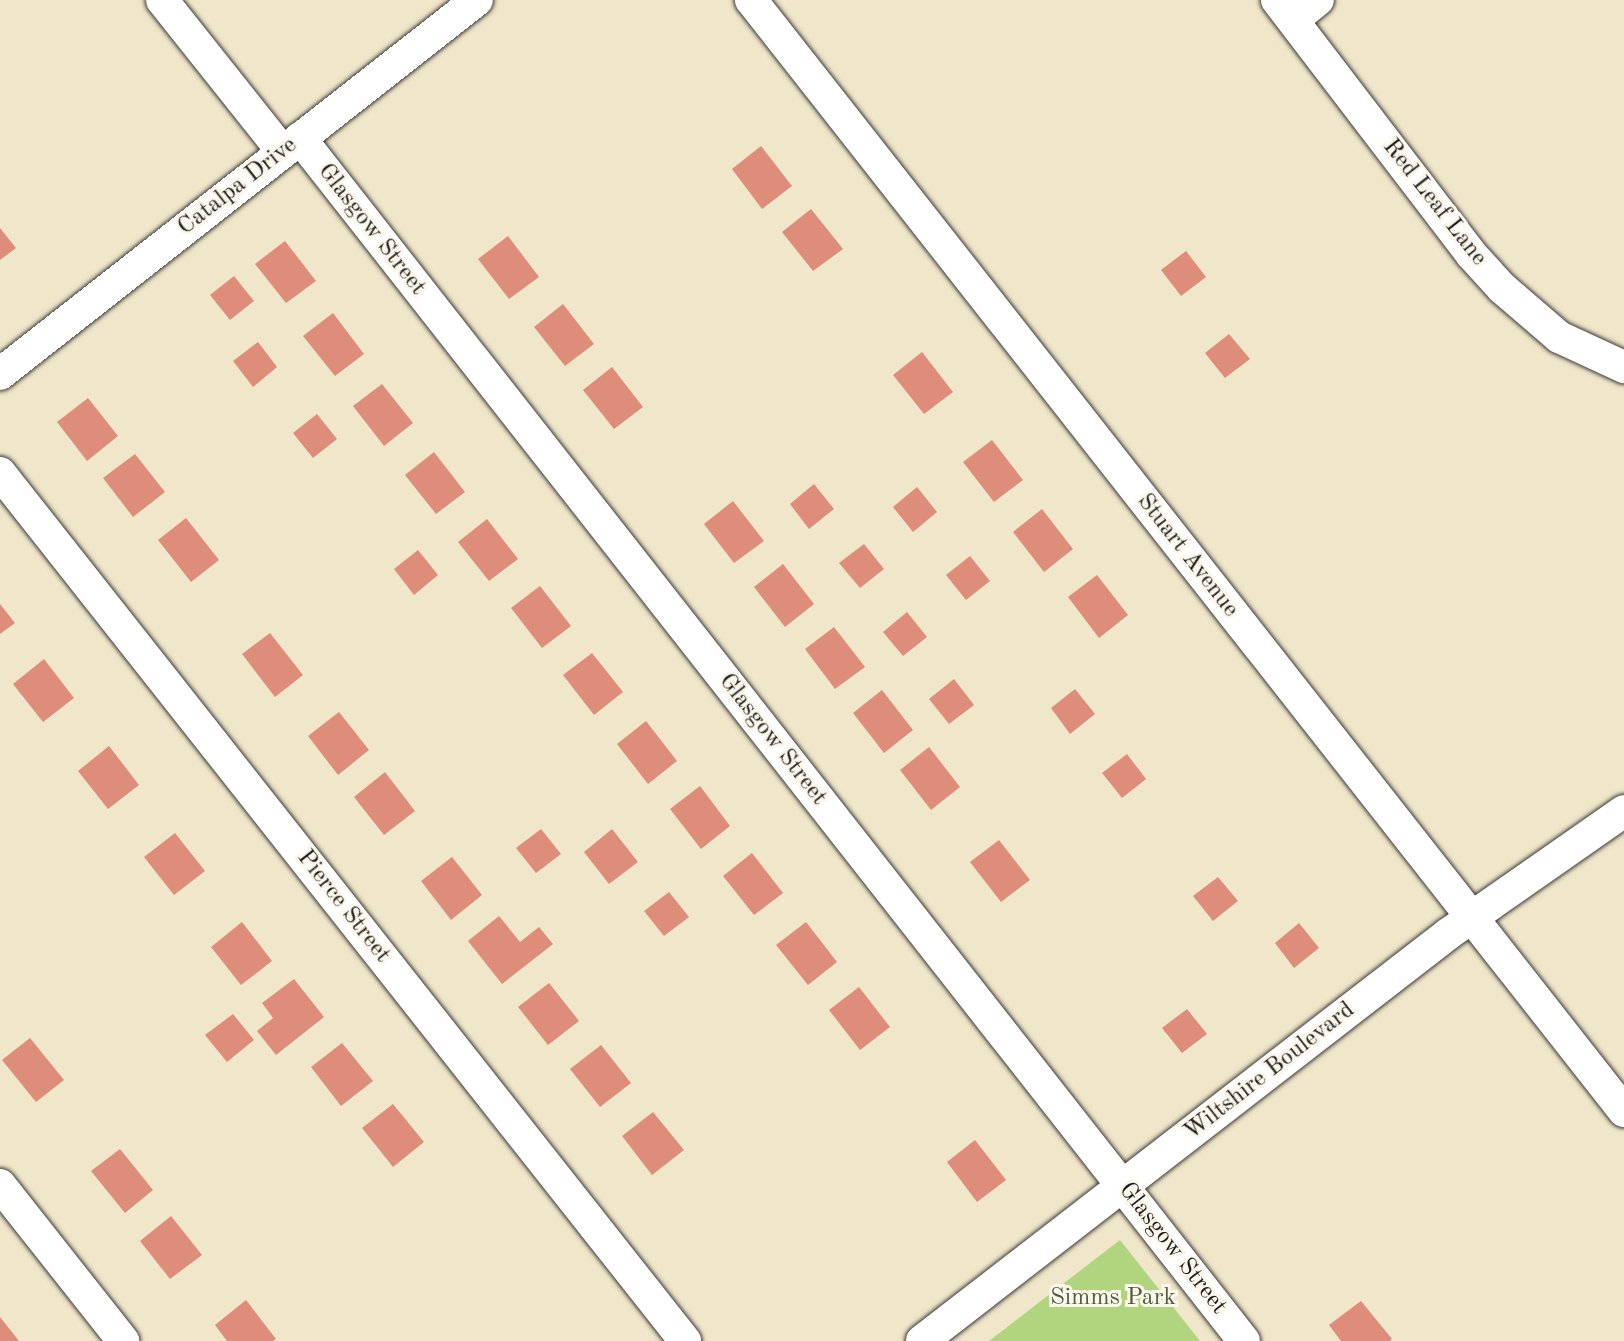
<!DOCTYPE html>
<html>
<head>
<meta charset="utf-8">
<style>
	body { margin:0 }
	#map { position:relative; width:1624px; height:1341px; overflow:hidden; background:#f0e6ca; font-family:"Old Standard TT",serif }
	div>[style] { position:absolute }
	.green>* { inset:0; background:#b0d57e }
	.building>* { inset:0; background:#dd8d79 }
	.roads { filter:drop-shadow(0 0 2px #3c3a36) drop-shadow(0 0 2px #3c3a36) }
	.minor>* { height:32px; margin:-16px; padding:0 16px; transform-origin:16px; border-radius:16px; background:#fff }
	span { translate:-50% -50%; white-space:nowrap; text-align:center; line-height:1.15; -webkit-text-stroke:6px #fbf7ec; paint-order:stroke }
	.street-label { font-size:24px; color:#1c1c1c }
	.park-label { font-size:24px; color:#505d3e }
</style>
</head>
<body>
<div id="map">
	<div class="green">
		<i style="clip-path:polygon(1120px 1240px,1200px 1341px,989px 1341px)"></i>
	</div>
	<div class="building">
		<i style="clip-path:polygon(761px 146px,792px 186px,762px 209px,732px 169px)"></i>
		<i style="clip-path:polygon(811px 209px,843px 249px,813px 271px,782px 232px)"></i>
		<i style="clip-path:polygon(0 228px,16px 248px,0 260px)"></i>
		<i style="clip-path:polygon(508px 236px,539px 277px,509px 299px,478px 259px)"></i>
		<i style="clip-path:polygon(285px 241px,316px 281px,286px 303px,255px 264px)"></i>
		<i style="clip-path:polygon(1186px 251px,1206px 277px,1181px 296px,1161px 270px)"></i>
		<i style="clip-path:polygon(234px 276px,254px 301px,230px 320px,210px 295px)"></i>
		<i style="clip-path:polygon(563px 304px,594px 344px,565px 366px,534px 327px)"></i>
		<i style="clip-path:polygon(333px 313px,364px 354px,335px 376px,303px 336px)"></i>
		<i style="clip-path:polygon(1229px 334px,1250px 359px,1225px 378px,1205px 353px)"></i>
		<i style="clip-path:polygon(258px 342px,277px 367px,253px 387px,233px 361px)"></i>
		<i style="clip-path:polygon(922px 352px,953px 392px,924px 414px,893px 375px)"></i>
		<i style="clip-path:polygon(612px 367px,643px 407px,614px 429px,583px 390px)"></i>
		<i style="clip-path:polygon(382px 384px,413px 423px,384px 446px,353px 406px)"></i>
		<i style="clip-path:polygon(88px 398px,118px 436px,87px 461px,57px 422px)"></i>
		<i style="clip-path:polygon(317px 414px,337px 439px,313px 458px,293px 433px)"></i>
		<i style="clip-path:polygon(992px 440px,1023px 480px,994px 502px,963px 462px)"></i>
		<i style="clip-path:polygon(434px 452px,465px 492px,436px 514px,405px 475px)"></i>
		<i style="clip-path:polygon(135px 454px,165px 492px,133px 517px,103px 478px)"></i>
		<i style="clip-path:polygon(814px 484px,834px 509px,809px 529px,790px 504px)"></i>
		<i style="clip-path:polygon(917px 487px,937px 512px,913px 532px,893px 507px)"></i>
		<i style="clip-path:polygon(733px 501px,764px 541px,734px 563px,704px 524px)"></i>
		<i style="clip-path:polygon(1042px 509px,1073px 549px,1044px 572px,1013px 532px)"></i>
		<i style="clip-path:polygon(186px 518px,219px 560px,191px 582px,158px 540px)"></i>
		<i style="clip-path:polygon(487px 519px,518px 559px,489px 581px,458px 542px)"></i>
		<i style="clip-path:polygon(864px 544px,884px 569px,860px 588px,839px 563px)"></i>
		<i style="clip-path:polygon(418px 550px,438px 575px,414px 595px,394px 569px)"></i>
		<i style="clip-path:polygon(970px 556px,990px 581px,966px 600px,946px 575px)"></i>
		<i style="clip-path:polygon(783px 564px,814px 604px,785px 627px,754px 587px)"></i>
		<i style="clip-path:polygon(1097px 575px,1128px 615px,1099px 638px,1068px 597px)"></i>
		<i style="clip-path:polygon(540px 586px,571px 626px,542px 648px,511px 608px)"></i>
		<i style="clip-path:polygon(0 604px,15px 623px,0 634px)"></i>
		<i style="clip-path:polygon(907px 612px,927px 637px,903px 656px,883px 632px)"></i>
		<i style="clip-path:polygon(834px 627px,865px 667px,835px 689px,805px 649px)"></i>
		<i style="clip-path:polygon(270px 633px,303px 675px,275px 697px,242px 654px)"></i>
		<i style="clip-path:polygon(592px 653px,623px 692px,594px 715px,563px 675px)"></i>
		<i style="clip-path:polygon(44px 659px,74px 698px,43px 722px,13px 684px)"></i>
		<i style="clip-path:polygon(954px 679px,974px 705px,949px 724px,929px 699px)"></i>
		<i style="clip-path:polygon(1075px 689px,1095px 714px,1070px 734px,1051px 708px)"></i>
		<i style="clip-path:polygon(882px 690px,913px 730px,884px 753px,853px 713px)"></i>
		<i style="clip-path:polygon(339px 712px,369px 750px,338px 775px,308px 736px)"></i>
		<i style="clip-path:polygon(646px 721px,677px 761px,648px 784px,617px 744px)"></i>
		<i style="clip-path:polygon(109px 746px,139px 785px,108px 809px,78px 771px)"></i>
		<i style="clip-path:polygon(929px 747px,960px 787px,931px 810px,900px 770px)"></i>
		<i style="clip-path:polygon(1127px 754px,1146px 779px,1122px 798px,1102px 773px)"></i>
		<i style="clip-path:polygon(385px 772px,415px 811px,384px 835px,354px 797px)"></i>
		<i style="clip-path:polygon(700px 786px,730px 826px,701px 849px,670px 809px)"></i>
		<i style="clip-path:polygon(541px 829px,561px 854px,536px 873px,516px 848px)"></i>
		<i style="clip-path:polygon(612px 829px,638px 862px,609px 884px,584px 852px)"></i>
		<i style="clip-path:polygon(175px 833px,205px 871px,174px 895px,144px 857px)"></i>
		<i style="clip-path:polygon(999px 840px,1030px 880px,1001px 902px,970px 862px)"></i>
		<i style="clip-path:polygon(752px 853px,783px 893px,754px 915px,723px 876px)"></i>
		<i style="clip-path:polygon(452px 857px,482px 895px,451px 920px,421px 881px)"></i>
		<i style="clip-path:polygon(1218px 877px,1238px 901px,1213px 921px,1193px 896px)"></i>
		<i style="clip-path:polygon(669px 892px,689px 917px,664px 936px,644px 911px)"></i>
		<i style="clip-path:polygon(499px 916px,520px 942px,539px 927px,553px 944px,502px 984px,468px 941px)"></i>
		<i style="clip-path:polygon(242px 922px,272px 961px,241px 985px,211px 947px)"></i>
		<i style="clip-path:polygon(806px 922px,837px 962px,808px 985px,776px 945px)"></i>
		<i style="clip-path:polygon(1299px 923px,1319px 948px,1294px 968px,1275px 943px)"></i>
		<i style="clip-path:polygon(294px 979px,324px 1017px,276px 1055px,257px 1031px,273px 1018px,262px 1003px)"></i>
		<i style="clip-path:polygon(549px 983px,579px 1021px,548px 1045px,518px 1007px)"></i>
		<i style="clip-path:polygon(859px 987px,890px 1027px,860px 1050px,829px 1010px)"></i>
		<i style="clip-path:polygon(1187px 1009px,1207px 1034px,1182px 1053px,1162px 1028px)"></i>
		<i style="clip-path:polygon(233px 1014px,254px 1040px,227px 1062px,205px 1035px)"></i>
		<i style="clip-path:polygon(30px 1038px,64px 1080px,36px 1102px,2px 1060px)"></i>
		<i style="clip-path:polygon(342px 1043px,373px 1081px,341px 1106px,311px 1067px)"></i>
		<i style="clip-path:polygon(601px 1045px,631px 1083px,600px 1107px,570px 1069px)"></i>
		<i style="clip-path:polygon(393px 1104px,424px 1142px,393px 1167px,362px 1128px)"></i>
		<i style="clip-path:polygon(653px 1112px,684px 1150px,652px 1175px,622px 1136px)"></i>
		<i style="clip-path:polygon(975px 1140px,1006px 1180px,977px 1202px,947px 1162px)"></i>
		<i style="clip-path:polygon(120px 1149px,153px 1190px,125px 1213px,91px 1171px)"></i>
		<i style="clip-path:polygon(171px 1216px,202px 1255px,170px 1279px,140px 1241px)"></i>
		<i style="clip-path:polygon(246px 1300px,276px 1339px,273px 1341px,227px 1341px,215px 1325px)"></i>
		<i style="clip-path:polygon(1361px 1301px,1392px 1339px,1390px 1341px,1341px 1341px,1329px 1325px)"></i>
		<i style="clip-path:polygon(0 1317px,19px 1341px,0 1341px)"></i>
	</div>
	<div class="roads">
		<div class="minor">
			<i style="left:162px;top:0;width:194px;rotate:51.5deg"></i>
			<i style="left:751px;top:0;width:1413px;rotate:51.84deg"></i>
			<i style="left:1277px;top:0;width:320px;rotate:52.6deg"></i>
			<i style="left:1471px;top:254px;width:46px;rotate:47.6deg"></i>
			<i style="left:1502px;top:288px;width:75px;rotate:40.7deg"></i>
			<i style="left:1559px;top:337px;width:72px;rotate:24.8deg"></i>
			<i style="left:1293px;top:20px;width:32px;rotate:-39deg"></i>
			<i style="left:300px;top:138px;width:1529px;rotate:51.88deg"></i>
			<i style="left:0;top:374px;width:606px;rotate:-38.1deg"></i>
			<i style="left:0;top:473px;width:1106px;rotate:51.72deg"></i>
			<i style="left:0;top:1185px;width:199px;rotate:51.7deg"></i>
			<i style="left:922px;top:1341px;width:665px;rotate:-37.73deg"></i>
			<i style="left:1448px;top:934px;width:215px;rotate:-34.9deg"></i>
		</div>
	</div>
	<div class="street-label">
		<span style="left:238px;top:187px;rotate:-38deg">Catalpa Drive</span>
		<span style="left:1434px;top:203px;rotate:52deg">Red Leaf Lane</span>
		<span style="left:371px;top:230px;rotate:52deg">Glasgow Street</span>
		<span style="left:1187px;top:556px;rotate:52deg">Stuart Avenue</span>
		<span style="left:772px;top:740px;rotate:52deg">Glasgow Street</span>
		<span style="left:343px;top:907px;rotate:52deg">Pierce Street</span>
		<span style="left:1270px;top:1072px;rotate:-38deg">Wiltshire Boulevard</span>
		<span style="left:1172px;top:1249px;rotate:52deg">Glasgow Street</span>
	</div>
	<div class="park-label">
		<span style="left:1113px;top:1299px">Simms Park</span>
	</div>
</div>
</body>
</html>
